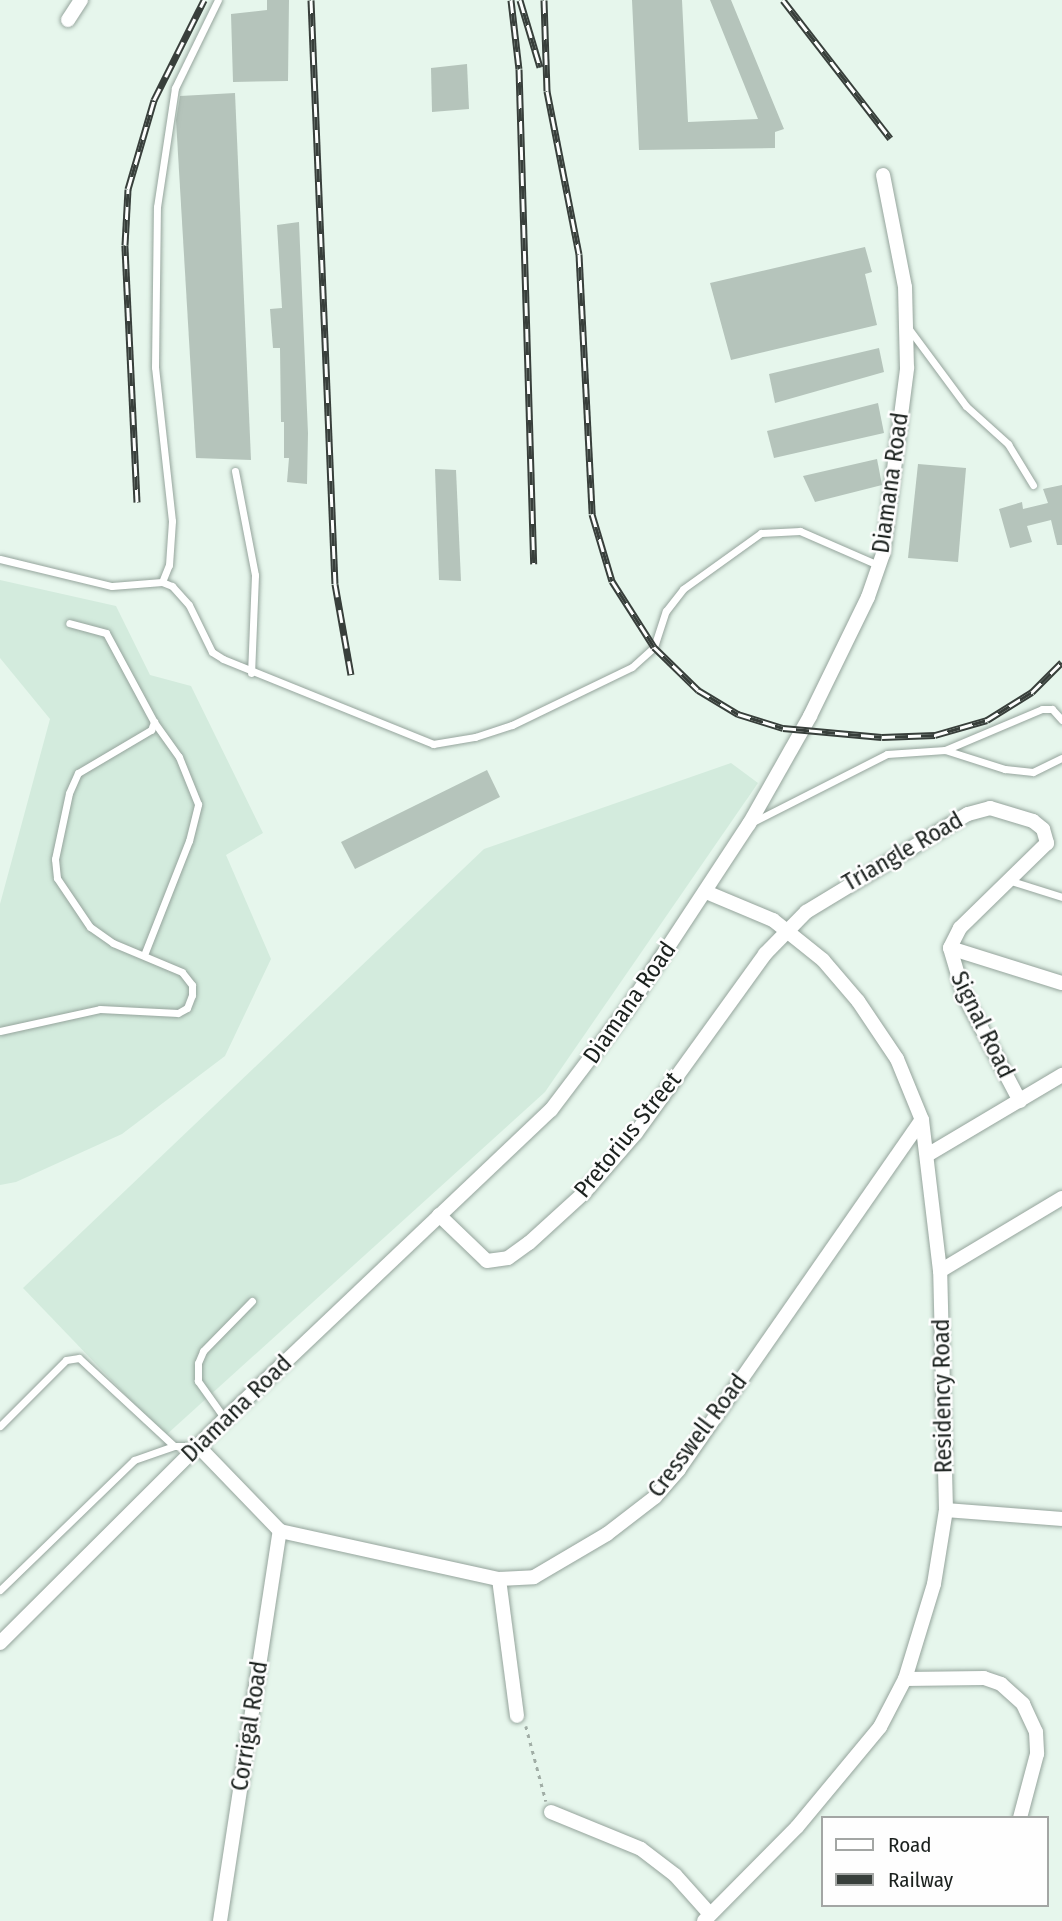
<!DOCTYPE html>
<html>
<head>
<meta charset="utf-8">
<style>
	body { margin:0 }
	#map { position:relative; width:1062px; height:1921px; overflow:hidden; background:#e6f6ec; font-family:"Fira Sans Condensed",sans-serif }
	div>[style] { position:absolute }
	.built>* { inset:0; background:#d3ebdd }
	.building>* { inset:0; background:#b5c4bb }
	.path>* { height:2.5px; margin-top:-1.25px; transform-origin:0; background:repeating-linear-gradient(90deg,#a0ada5 0 3.5px,transparent 0 8.5px) }
	.roads { filter:drop-shadow(0 0 2px #95a49c) drop-shadow(0 0 2px #95a49c) }
	.service>* { height:7px; margin:-3.5px; padding:0 3.5px; transform-origin:3.5px; border-radius:3.5px; background:#fff }
	.minor>* { height:14px; margin:-7px; padding:0 7px; transform-origin:7px; border-radius:7px; background:#fff }
	.rail>* { height:7px; margin-top:-3.5px; transform-origin:0; background:repeating-linear-gradient(90deg,#fefefe 0 13px,#383f3b 0 26px); box-sizing:border-box; border-block:2px solid #383f3b }
	span { translate:-50% -50%; white-space:nowrap; text-align:center; line-height:1.15; -webkit-text-stroke:5px #fefefe; paint-order:stroke }
	.street-label { font-size:24px; color:#1b211e }
	.legend { position:absolute; left:821px; top:1816px; width:228px; height:91px; box-sizing:border-box; background:#fefefe; border:2px solid #a3a6a4; margin:0; padding:9px 12px; list-style:none; font-size:21px; color:#1b211e }
	.legend li { display:flex; align-items:center; gap:14px; height:35px }
	.legend b { width:35px; border:2px solid #a3a6a4 }
</style>
</head>
<body>
<div id="map">
	<div class="built">
		<i style="clip-path:polygon(0 580px,116px 606px,150px 675px,191px 686px,263px 833px,226px 855px,271px 959px,225px 1056px,122px 1134px,16px 1182px,0 1185px,0 904px,50px 719px,0 658px)"></i>
		<i style="clip-path:polygon(731px 763px,758px 783px,545px 1092px,165px 1436px,23px 1288px,484px 849px)"></i>
	</div>
	<div class="building">
		<i style="clip-path:polygon(267px 0,289px 0,288px 81px,233px 82px,231px 14px,267px 10px)"></i>
		<i style="clip-path:polygon(632px 0,682px 0,688px 122px,758px 119px,710px 0,731px 0,784px 129px,775px 132px,775px 148px,639px 150px)"></i>
		<i style="clip-path:polygon(467px 64px,469px 109px,432px 112px,431px 68px)"></i>
		<i style="clip-path:polygon(235px 93px,251px 460px,196px 458px,176px 120px,180px 96px)"></i>
		<i style="clip-path:polygon(299px 222px,308px 433px,307px 484px,287px 482px,289px 458px,284px 458px,284px 422px,281px 422px,280px 348px,273px 348px,270px 309px,282px 308px,277px 225px)"></i>
		<i style="clip-path:polygon(865px 247px,872px 272px,865px 274px,877px 325px,731px 360px,710px 283px)"></i>
		<i style="clip-path:polygon(879px 348px,884px 372px,775px 403px,769px 374px)"></i>
		<i style="clip-path:polygon(878px 403px,884px 433px,774px 458px,767px 431px)"></i>
		<i style="clip-path:polygon(877px 459px,882px 485px,815px 502px,803px 476px)"></i>
		<i style="clip-path:polygon(918px 464px,966px 468px,958px 562px,908px 558px)"></i>
		<i style="clip-path:polygon(435px 469px,456px 470px,461px 581px,439px 580px)"></i>
		<i style="clip-path:polygon(1062px 485px,1062px 545px,1057px 545px,1051px 520px,1027px 526px,1032px 542px,1010px 548px,999px 509px,1022px 502px,1023px 509px,1048px 503px,1043px 489px)"></i>
		<i style="clip-path:polygon(487px 770px,500px 797px,355px 869px,341px 842px)"></i>
	</div>
	<div class="path">
		<i style="left:526px;top:1726px;width:78px;rotate:75.1deg"></i>
	</div>
	<div class="roads">
		<div class="service">
			<i style="left:909px;top:329px;width:96px;rotate:53.5deg"></i>
			<i style="left:966px;top:406px;width:57px;rotate:42.1deg"></i>
			<i style="left:1008px;top:444px;width:48px;rotate:58.6deg"></i>
			<i style="left:235px;top:471px;width:106px;rotate:79.1deg"></i>
			<i style="left:255px;top:575px;width:98px;rotate:92.3deg"></i>
			<i style="left:0;top:559px;width:115px;rotate:13.6deg"></i>
			<i style="left:112px;top:586px;width:50px;rotate:-4.6deg"></i>
			<i style="left:162px;top:582px;width:11px;rotate:22deg"></i>
			<i style="left:172px;top:586px;width:25px;rotate:48deg"></i>
			<i style="left:189px;top:605px;width:52px;rotate:63.9deg"></i>
			<i style="left:212px;top:652px;width:13px;rotate:32deg"></i>
			<i style="left:223px;top:659px;width:227px;rotate:22deg"></i>
			<i style="left:433px;top:744px;width:43px;rotate:-9.5deg"></i>
			<i style="left:475px;top:737px;width:39px;rotate:-18deg"></i>
			<i style="left:512px;top:725px;width:133px;rotate:-25.8deg"></i>
			<i style="left:632px;top:667px;width:30px;rotate:-42deg"></i>
			<i style="left:654px;top:647px;width:38px;rotate:-72deg"></i>
			<i style="left:666px;top:611px;width:28px;rotate:-52deg"></i>
			<i style="left:683px;top:589px;width:96px;rotate:-35.7deg"></i>
			<i style="left:761px;top:533px;width:39px;rotate:-3deg"></i>
			<i style="left:800px;top:531px;width:87px;rotate:23.6deg"></i>
			<i style="left:162px;top:582px;width:18px;rotate:-68deg"></i>
			<i style="left:169px;top:565px;width:44px;rotate:-86.1deg"></i>
			<i style="left:172px;top:521px;width:155px;rotate:-96.3deg"></i>
			<i style="left:155px;top:367px;width:160px;rotate:-89.3deg"></i>
			<i style="left:157px;top:207px;width:120px;rotate:-81.4deg"></i>
			<i style="left:175px;top:88px;width:98px;rotate:-64deg"></i>
			<i style="left:945px;top:750px;width:63px;rotate:17.6deg"></i>
			<i style="left:1005px;top:769px;width:28px;rotate:6deg"></i>
			<i style="left:1033px;top:772px;width:32px;rotate:-26deg"></i>
			<i style="left:753px;top:822px;width:150px;rotate:-26.9deg"></i>
			<i style="left:887px;top:754px;width:58px;rotate:-3.9deg"></i>
			<i style="left:945px;top:750px;width:105px;rotate:-22.9deg"></i>
			<i style="left:1042px;top:709px;width:10px"></i>
			<i style="left:1052px;top:709px;width:15px;rotate:48deg"></i>
			<i style="left:1011px;top:881px;width:53px;rotate:17.4deg"></i>
			<i style="left:144px;top:955px;width:123px;rotate:-68.5deg"></i>
			<i style="left:189px;top:841px;width:38px;rotate:-76deg"></i>
			<i style="left:198px;top:804px;width:51px;rotate:-112deg"></i>
			<i style="left:179px;top:757px;width:43px;rotate:-125.5deg"></i>
			<i style="left:0;top:1031px;width:102px;rotate:-12.4deg"></i>
			<i style="left:100px;top:1009px;width:78px;rotate:2.9deg"></i>
			<i style="left:178px;top:1013px;width:10px;rotate:-29deg"></i>
			<i style="left:187px;top:1008px;width:14px;rotate:-69deg"></i>
			<i style="left:192px;top:995px;width:10px;rotate:-90deg"></i>
			<i style="left:192px;top:985px;width:16px;rotate:-128deg"></i>
			<i style="left:182px;top:972px;width:75px;rotate:-157.2deg"></i>
			<i style="left:113px;top:943px;width:28px;rotate:-145deg"></i>
			<i style="left:90px;top:927px;width:59px;rotate:-124deg"></i>
			<i style="left:57px;top:878px;width:19px;rotate:-96deg"></i>
			<i style="left:55px;top:859px;width:67px;rotate:-78deg"></i>
			<i style="left:69px;top:793px;width:22px;rotate:-66deg"></i>
			<i style="left:78px;top:773px;width:85px;rotate:-30.5deg"></i>
			<i style="left:151px;top:730px;width:9px;rotate:-69deg"></i>
			<i style="left:154px;top:722px;width:101px;rotate:-118.3deg"></i>
			<i style="left:106px;top:633px;width:38px;rotate:-165deg"></i>
			<i style="left:225px;top:1419px;width:47px;rotate:-125.4deg"></i>
			<i style="left:198px;top:1381px;width:18px;rotate:-90deg"></i>
			<i style="left:198px;top:1363px;width:13px;rotate:-67deg"></i>
			<i style="left:203px;top:1351px;width:70px;rotate:-45.6deg"></i>
			<i style="left:0;top:1426px;width:93px;rotate:-45deg"></i>
			<i style="left:66px;top:1360px;width:13px;rotate:-9deg"></i>
			<i style="left:79px;top:1358px;width:129px;rotate:42.8deg"></i>
			<i style="left:0;top:1590px;width:187px;rotate:-44.1deg"></i>
			<i style="left:134px;top:1460px;width:42px;rotate:-19.3deg"></i>
			<i style="left:174px;top:1446px;width:22px"></i>
		</div>
		<div class="minor">
			<i style="left:68px;top:20px;width:24px;rotate:-57deg"></i>
			<i style="left:950px;top:948px;width:49px;rotate:73.4deg"></i>
			<i style="left:964px;top:995px;width:120px;rotate:62.2deg"></i>
			<i style="left:929px;top:1154px;width:155px;rotate:-30.7deg"></i>
			<i style="left:439px;top:1215px;width:66px;rotate:43.8deg"></i>
			<i style="left:487px;top:1261px;width:21px;rotate:-8deg"></i>
			<i style="left:508px;top:1258px;width:26px;rotate:-36deg"></i>
			<i style="left:529px;top:1243px;width:74px;rotate:-42.3deg"></i>
			<i style="left:584px;top:1193px;width:79px;rotate:-49.1deg"></i>
			<i style="left:636px;top:1133px;width:221px;rotate:-54.2deg"></i>
			<i style="left:765px;top:954px;width:59px;rotate:-45.7deg"></i>
			<i style="left:806px;top:912px;width:189px;rotate:-31.2deg"></i>
			<i style="left:968px;top:814px;width:23px;rotate:-15deg"></i>
			<i style="left:990px;top:808px;width:45px;rotate:16.8deg"></i>
			<i style="left:1033px;top:821px;width:13px;rotate:39deg"></i>
			<i style="left:1043px;top:829px;width:15px;rotate:74deg"></i>
			<i style="left:1047px;top:843px;width:122px;rotate:135.7deg"></i>
			<i style="left:960px;top:928px;width:22px;rotate:117deg"></i>
			<i style="left:950px;top:948px;width:117px;rotate:17.4deg"></i>
			<i style="left:940px;top:1271px;width:142px;rotate:-30.9deg"></i>
			<i style="left:198px;top:1446px;width:118px;rotate:46deg"></i>
			<i style="left:280px;top:1531px;width:224px;rotate:12.4deg"></i>
			<i style="left:499px;top:1579px;width:35px;rotate:-3deg"></i>
			<i style="left:534px;top:1577px;width:85px;rotate:-30.5deg"></i>
			<i style="left:607px;top:1534px;width:61px;rotate:-37.6deg"></i>
			<i style="left:655px;top:1497px;width:37px;rotate:-49deg"></i>
			<i style="left:679px;top:1469px;width:425px;rotate:-55.2deg"></i>
			<i style="left:946px;top:1510px;width:116px;rotate:4.4deg"></i>
			<i style="left:499px;top:1579px;width:138px;rotate:82.5deg"></i>
			<i style="left:0;top:1643px;width:317px;rotate:-44.9deg"></i>
			<i style="left:225px;top:1419px;width:449px;rotate:-43.5deg"></i>
			<i style="left:551px;top:1110px;width:124px;rotate:-52.9deg"></i>
			<i style="left:626px;top:1011px;width:224px;rotate:-56.7deg"></i>
			<i style="left:749px;top:824px;width:124px;rotate:-60.5deg"></i>
			<i style="left:810px;top:716px;width:132px;rotate:-64deg"></i>
			<i style="left:868px;top:597px;width:46px;rotate:-70.8deg"></i>
			<i style="left:883px;top:554px;width:188px;rotate:-82.6deg"></i>
			<i style="left:907px;top:368px;width:81px;rotate:-91.4deg"></i>
			<i style="left:905px;top:287px;width:114px;rotate:-101.1deg"></i>
			<i style="left:905px;top:1679px;width:79px;rotate:-0.7deg"></i>
			<i style="left:984px;top:1678px;width:18px;rotate:19deg"></i>
			<i style="left:1001px;top:1684px;width:30px;rotate:42deg"></i>
			<i style="left:1023px;top:1704px;width:31px;rotate:65deg"></i>
			<i style="left:1036px;top:1732px;width:22px;rotate:87deg"></i>
			<i style="left:1037px;top:1754px;width:66px;rotate:104.9deg"></i>
			<i style="left:551px;top:1812px;width:97px;rotate:22.3deg"></i>
			<i style="left:641px;top:1849px;width:43px;rotate:37.4deg"></i>
			<i style="left:675px;top:1875px;width:52px;rotate:48.1deg"></i>
			<i style="left:220px;top:1921px;width:395px;rotate:-81.3deg"></i>
			<i style="left:704px;top:1921px;width:132px;rotate:-45.3deg"></i>
			<i style="left:797px;top:1827px;width:130px;rotate:-50.3deg"></i>
			<i style="left:880px;top:1727px;width:54px;rotate:-62.5deg"></i>
			<i style="left:905px;top:1679px;width:99px;rotate:-73deg"></i>
			<i style="left:934px;top:1584px;width:75px;rotate:-80.8deg"></i>
			<i style="left:946px;top:1510px;width:239px;rotate:-91.4deg"></i>
			<i style="left:940px;top:1271px;width:152px;rotate:-96.8deg"></i>
			<i style="left:922px;top:1120px;width:66px;rotate:-112.3deg"></i>
			<i style="left:897px;top:1059px;width:70px;rotate:-123.9deg"></i>
			<i style="left:858px;top:1001px;width:54px;rotate:-130.5deg"></i>
			<i style="left:823px;top:960px;width:64px;rotate:-141.3deg"></i>
			<i style="left:773px;top:920px;width:73px;rotate:-157.3deg"></i>
		</div>
	</div>
	<div class="rail">
		<i style="left:311px;top:0;width:584px;rotate:87.65deg"></i>
		<i style="left:335px;top:584px;width:92px;rotate:80deg"></i>
		<i style="left:511px;top:0;width:69px;rotate:83.4deg"></i>
		<i style="left:519px;top:69px;width:495px;rotate:88.3deg"></i>
		<i style="left:520px;top:0;width:70px;rotate:73.4deg"></i>
		<i style="left:544px;top:0;width:91px;rotate:88.1deg"></i>
		<i style="left:547px;top:91px;width:166px;rotate:78.9deg"></i>
		<i style="left:579px;top:254px;width:260px;rotate:87.1deg"></i>
		<i style="left:592px;top:514px;width:70px;rotate:73.4deg"></i>
		<i style="left:612px;top:581px;width:78px;rotate:57.5deg"></i>
		<i style="left:654px;top:647px;width:62px;rotate:44.3deg"></i>
		<i style="left:698px;top:690px;width:47px;rotate:31deg"></i>
		<i style="left:738px;top:714px;width:47px;rotate:17.3deg"></i>
		<i style="left:783px;top:728px;width:99px;rotate:5.2deg"></i>
		<i style="left:882px;top:737px;width:53px;rotate:-2.2deg"></i>
		<i style="left:935px;top:735px;width:54px;rotate:-16.1deg"></i>
		<i style="left:987px;top:720px;width:53px;rotate:-31.9deg"></i>
		<i style="left:1032px;top:692px;width:42px;rotate:-45deg"></i>
		<i style="left:783px;top:0;width:175px;rotate:52.2deg"></i>
		<i style="left:137px;top:502px;width:257px;rotate:-92.7deg"></i>
		<i style="left:125px;top:245px;width:56px;rotate:-86.9deg"></i>
		<i style="left:128px;top:189px;width:93px;rotate:-73.7deg"></i>
		<i style="left:154px;top:100px;width:112px;rotate:-63.4deg"></i>
	</div>
	<div class="street-label">
		<span style="left:891px;top:483px;rotate:-82deg">Diamana Road</span>
		<span style="left:903px;top:852px;rotate:-30deg">Triangle Road</span>
		<span style="left:630px;top:1003px;rotate:-55deg">Diamana Road</span>
		<span style="left:982px;top:1025px;rotate:64deg">Signal Road</span>
		<span style="left:628px;top:1135px;rotate:-51deg">Pretorius Street</span>
		<span style="left:943px;top:1396px;rotate:-91deg">Residency Road</span>
		<span style="left:237px;top:1409px;rotate:-44deg">Diamana Road</span>
		<span style="left:698px;top:1436px;rotate:-53deg">Cresswell Road</span>
		<span style="left:250px;top:1726px;rotate:-81deg">Corrigal Road</span>
	</div>
	<ul class="legend">
	<li><b style="height:9px;background:#fff"></b>Road</li>
	<li><b style="height:9px;background:#383f3b"></b>Railway</li>
	</ul>
</div>
</body>
</html>
